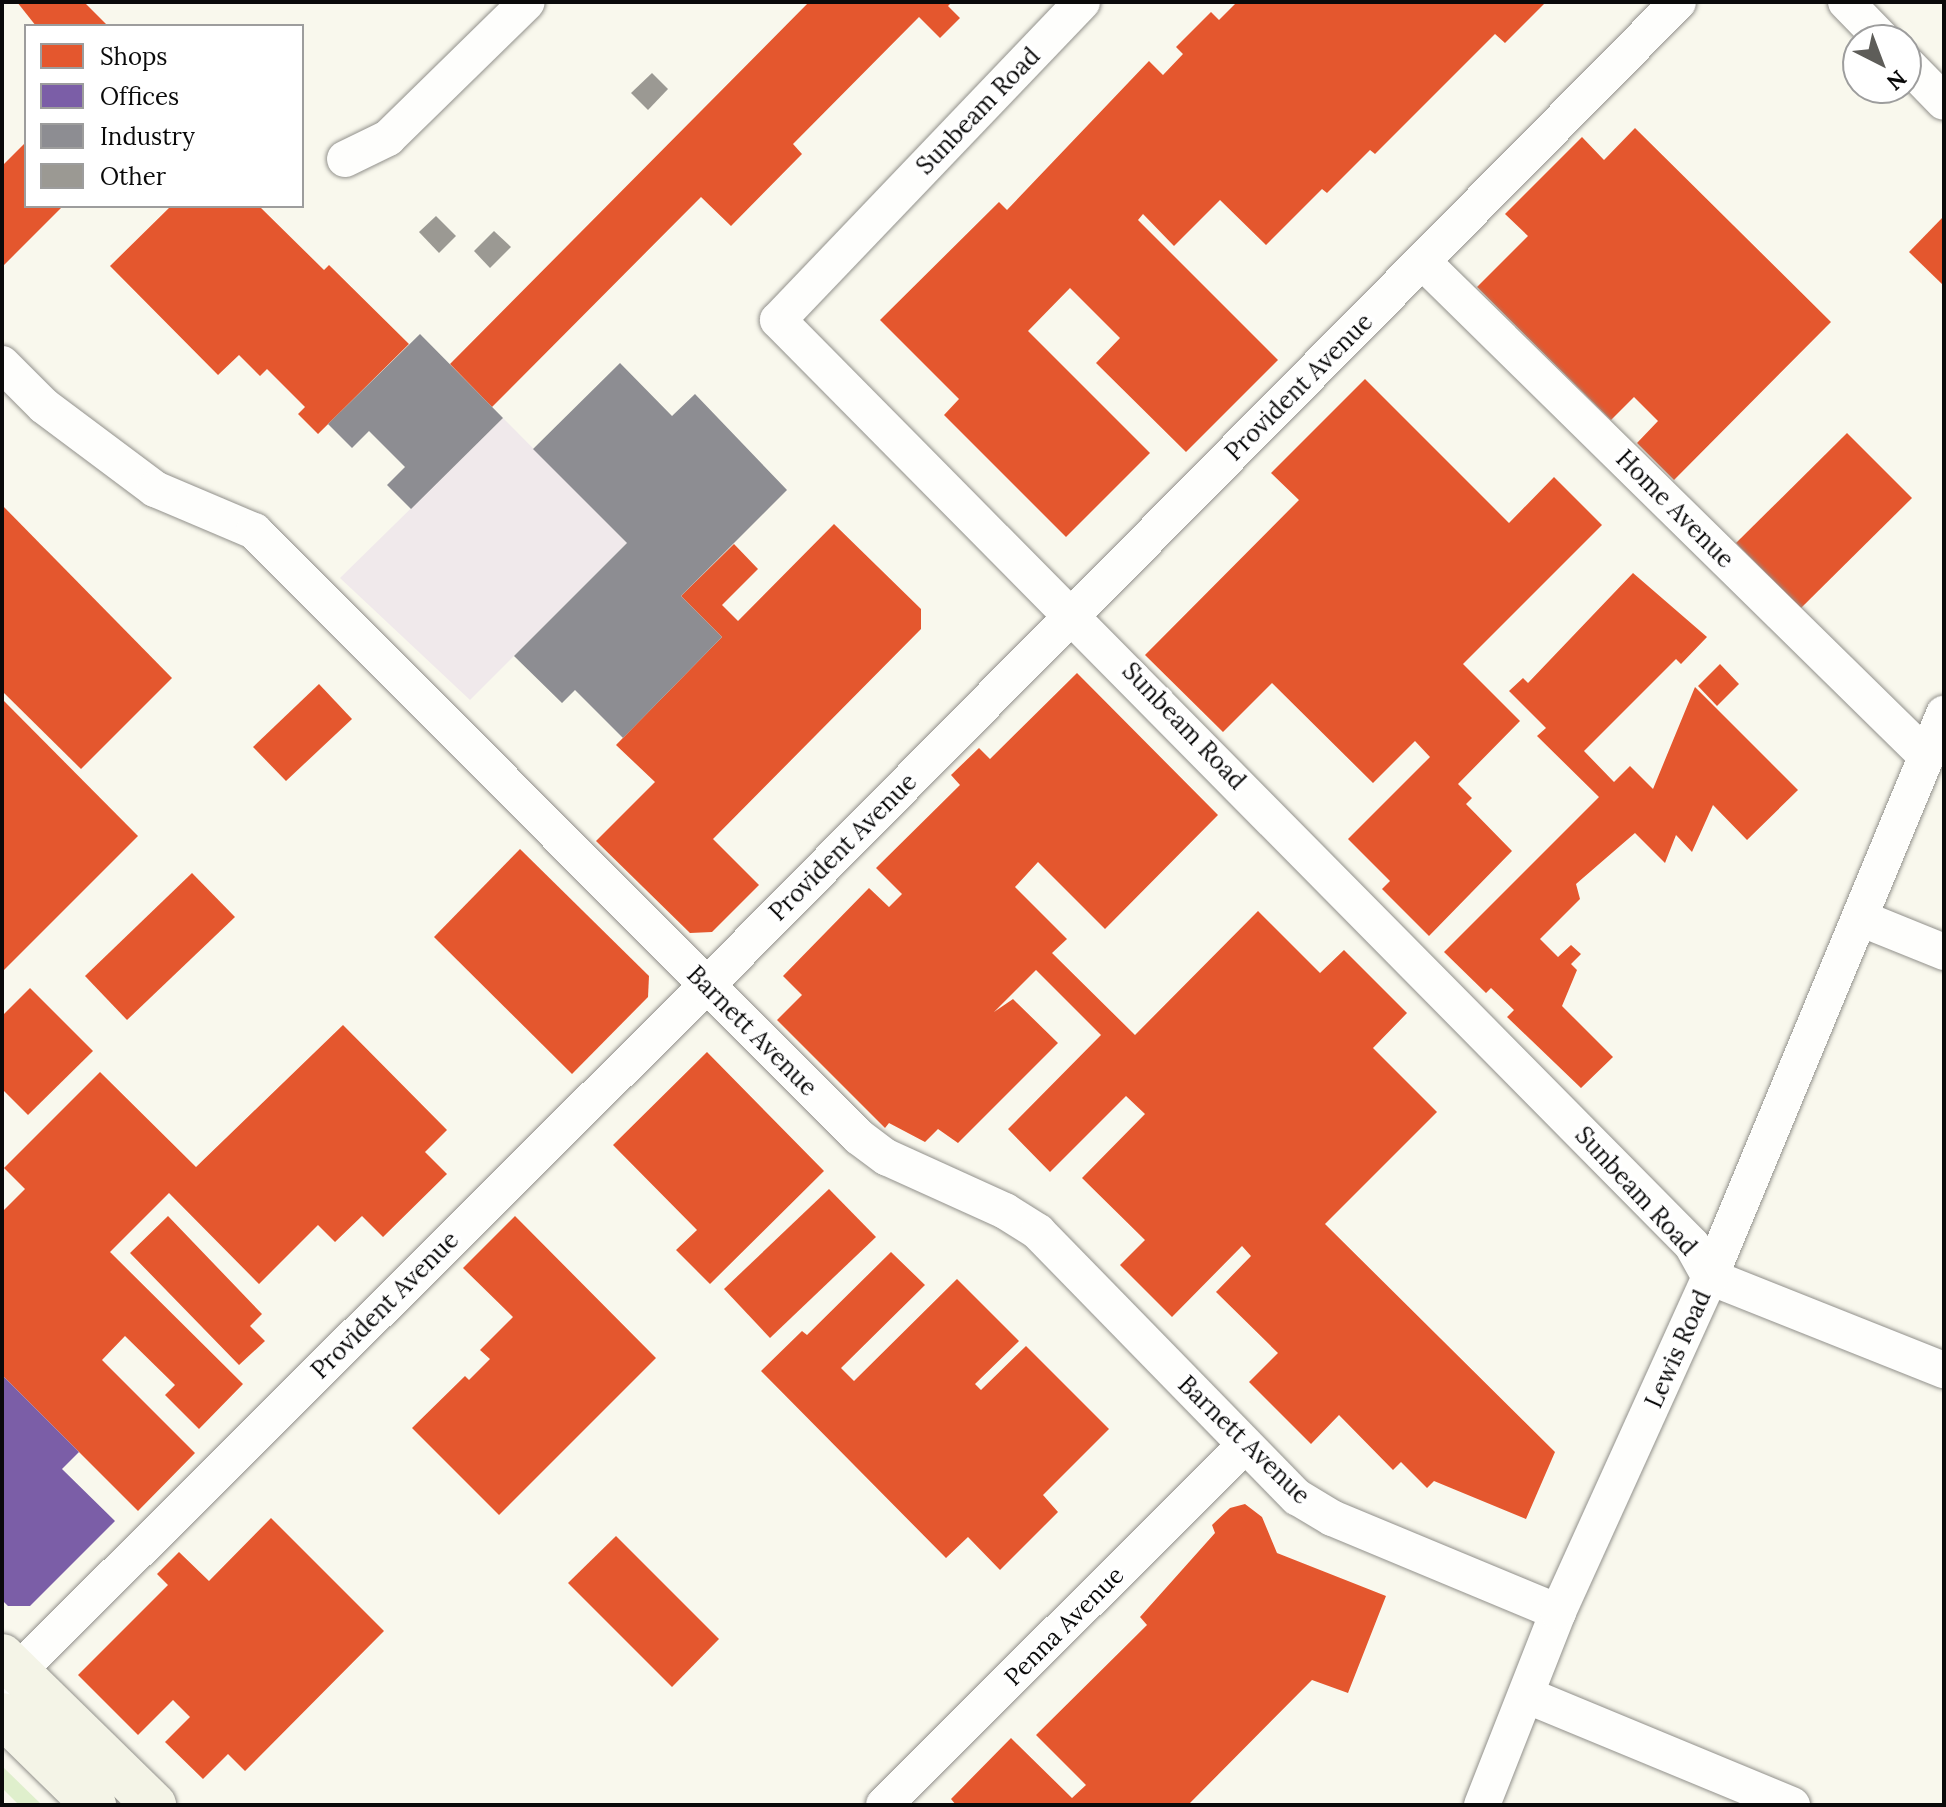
<!DOCTYPE html>
<html>
<head>
<meta charset="utf-8">
<style>
	body { margin:0 }
	#map { position:relative; width:1946px; height:1807px; overflow:hidden; background:#f9f8ed; font-family:Lora,serif }
	div>[style] { position:absolute }
	.industrial>* { inset:0; background:#f0e9eb }
	.green>* { inset:0; background:#dfefcc }
	.shops>* { inset:0; background:#e4572e }
	.offices>* { inset:0; background:#7b5ea7 }
	.industry>* { inset:0; background:#8d8d92 }
	.building>* { inset:0; background:#9b9993 }
	.roads { filter:drop-shadow(0 0 2px #92918c) drop-shadow(0 0 2px #92918c) }
	.minor>* { height:36px; margin:-18px; padding:0 18px; transform-origin:18px; border-radius:18px; background:#fefefc }
	.secondary>* { height:44px; margin:-22px; padding:0 22px; transform-origin:22px; border-radius:22px; background:#f4f4e7 }
	span { translate:-50% -50%; white-space:nowrap; text-align:center; line-height:1.15; -webkit-text-stroke:8px #fff; paint-order:stroke }
	.street-label { font-size:24px; color:#0a0a0a }
	.frame { position:absolute; inset:0; border:4px solid #0a0a0a; pointer-events:none }
	.legend { position:absolute; left:24px; top:24px; width:280px; height:184px; box-sizing:border-box; background:#fff; border:2px solid #9d9d9d; margin:0; padding:10px 14px; list-style:none; font-size:24px; color:#0a0a0a }
	.legend li { display:flex; align-items:center; gap:16px; height:40px }
	.legend b { width:40px; border:2px solid #9d9d9d }
	.north { position:absolute; left:1842px; top:24px; width:80px; height:80px; box-sizing:border-box; background:#fff; border:2px solid #9d9d9d; border-radius:50%; rotate:138deg; font-size:22px; font-weight:700; line-height:32px; text-align:center; color:#0a0a0a }
	.north::after { content:''; display:block; margin:auto; width:28px; height:36px; background:#5e5d59; clip-path:polygon(50% 0,100% 100%,50% 72%,0 100%) }
</style>
</head>
<body>
<div id="map">
	<div class="industrial">
		<i style="clip-path:polygon(503px 418px,627px 543px,470px 700px,340px 578px)"></i>
	</div>
	<div class="green">
		<i style="clip-path:polygon(2px 1766px,42px 1805px,19px 1805px,2px 1788px)"></i>
	</div>
	<div class="shops">
		<i style="clip-path:polygon(17px 2px,84px 2px,108px 26px,36px 26px)"></i>
		<i style="clip-path:polygon(809px 2px,952px 2px,948px 6px,960px 18px,940px 38px,919px 17px,793px 144px,802px 154px,731px 226px,701px 197px,492px 407px,450px 364px)"></i>
		<i style="clip-path:polygon(1237px 2px,1546px 2px,1505px 43px,1495px 34px,1375px 154px,1370px 150px,1327px 193px,1322px 189px,1266px 245px,1220px 200px,1174px 246px,1143px 214px,1138px 220px,1278px 360px,1186px 452px,1096px 363px,1120px 338px,1070px 288px,1028px 331px,1150px 453px,1066px 537px,944px 415px,959px 399px,880px 320px,999px 202px,1007px 210px,1149px 61px,1163px 75px,1183px 54px,1176px 47px,1211px 12px,1219px 20px)"></i>
		<i style="clip-path:polygon(1635px 128px,1831px 322px,1674px 480px,1637px 443px,1658px 421px,1634px 397px,1611px 420px,1477px 287px,1528px 236px,1505px 214px,1582px 137px,1604px 160px)"></i>
		<i style="clip-path:polygon(26px 142px,26px 206px,63px 206px,2px 267px,2px 166px)"></i>
		<i style="clip-path:polygon(171px 206px,259px 206px,324px 270px,329px 265px,409px 344px,318px 434px,298px 414px,305px 407px,267px 369px,260px 376px,239px 355px,218px 375px,110px 266px)"></i>
		<i style="clip-path:polygon(1944px 216px,1944px 286px,1909px 252px)"></i>
		<i style="clip-path:polygon(1365px 379px,1509px 523px,1554px 477px,1602px 525px,1463px 664px,1520px 721px,1458px 784px,1472px 798px,1466px 804px,1512px 851px,1429px 936px,1382px 889px,1390px 881px,1348px 839px,1430px 757px,1415px 741px,1373px 783px,1272px 683px,1223px 732px,1145px 655px,1299px 500px,1271px 473px)"></i>
		<i style="clip-path:polygon(1847px 433px,1912px 498px,1801px 608px,1736px 543px)"></i>
		<i style="clip-path:polygon(2px 505px,172px 678px,81px 769px,2px 691px)"></i>
		<i style="clip-path:polygon(834px 524px,921px 609px,921px 629px,713px 839px,759px 885px,712px 932px,690px 933px,596px 841px,655px 782px,616px 745px,722px 637px,681px 596px,734px 544px,758px 569px,722px 605px,738px 621px)"></i>
		<i style="clip-path:polygon(1633px 573px,1707px 637px,1681px 664px,1676px 659px,1584px 751px,1614px 782px,1630px 766px,1653px 789px,1695px 687px,1798px 790px,1747px 840px,1713px 805px,1692px 852px,1676px 835px,1665px 863px,1635px 833px,1576px 884px,1580px 899px,1540px 939px,1558px 957px,1571px 945px,1581px 954px,1571px 964px,1577px 970px,1562px 1006px,1613px 1057px,1581px 1088px,1507px 1017px,1514px 1010px,1491px 988px,1486px 993px,1444px 952px,1599px 797px,1537px 736px,1546px 728px,1509px 691px,1523px 678px,1528px 683px)"></i>
		<i style="clip-path:polygon(1720px 664px,1739px 684px,1717px 706px,1698px 686px)"></i>
		<i style="clip-path:polygon(1077px 673px,1218px 815px,1105px 929px,1038px 862px,1015px 887px,1067px 939px,1052px 953px,1135px 1035px,1258px 911px,1320px 973px,1344px 950px,1407px 1013px,1373px 1048px,1437px 1112px,1325px 1224px,1555px 1452px,1526px 1519px,1434px 1481px,1427px 1488px,1401px 1462px,1393px 1470px,1339px 1415px,1311px 1444px,1249px 1382px,1278px 1353px,1216px 1292px,1251px 1256px,1242px 1246px,1172px 1317px,1120px 1265px,1145px 1240px,1082px 1178px,1145px 1114px,1126px 1096px,1050px 1172px,1008px 1129px,1101px 1035px,1036px 970px,994px 1012px,1013px 999px,1058px 1043px,958px 1143px,938px 1129px,925px 1142px,889px 1123px,885px 1128px,777px 1020px,802px 995px,783px 976px,869px 888px,889px 907px,902px 894px,876px 868px,960px 785px,951px 775px,979px 748px,990px 759px)"></i>
		<i style="clip-path:polygon(319px 684px,352px 719px,286px 781px,253px 747px)"></i>
		<i style="clip-path:polygon(2px 699px,138px 836px,2px 972px)"></i>
		<i style="clip-path:polygon(520px 849px,649px 976px,648px 997px,572px 1074px,434px 937px)"></i>
		<i style="clip-path:polygon(192px 873px,235px 917px,127px 1020px,85px 976px)"></i>
		<i style="clip-path:polygon(30px 988px,93px 1051px,28px 1115px,2px 1089px,2px 1016px)"></i>
		<i style="clip-path:polygon(343px 1025px,447px 1130px,425px 1152px,447px 1174px,383px 1237px,362px 1216px,335px 1242px,318px 1225px,259px 1284px,169px 1193px,110px 1252px,243px 1384px,199px 1429px,165px 1395px,175px 1385px,125px 1336px,102px 1360px,195px 1453px,138px 1511px,2px 1375px,2px 1212px,25px 1189px,4px 1168px,100px 1072px,196px 1167px)"></i>
		<i style="clip-path:polygon(707px 1052px,824px 1171px,710px 1284px,676px 1250px,697px 1230px,613px 1145px)"></i>
		<i style="clip-path:polygon(829px 1189px,876px 1237px,770px 1338px,724px 1289px)"></i>
		<i style="clip-path:polygon(168px 1216px,262px 1314px,250px 1326px,265px 1341px,239px 1365px,130px 1253px)"></i>
		<i style="clip-path:polygon(515px 1216px,656px 1358px,499px 1515px,412px 1428px,465px 1376px,469px 1380px,490px 1359px,480px 1350px,513px 1317px,463px 1268px)"></i>
		<i style="clip-path:polygon(891px 1252px,925px 1285px,841px 1368px,854px 1381px,957px 1279px,1019px 1341px,975px 1384px,981px 1390px,1026px 1346px,1109px 1429px,1043px 1495px,1058px 1512px,1000px 1570px,968px 1537px,946px 1558px,761px 1371px,802px 1331px,807px 1335px)"></i>
		<i style="clip-path:polygon(1245px 1504px,1262px 1517px,1277px 1553px,1386px 1596px,1348px 1693px,1312px 1680px,1188px 1805px,956px 1805px,951px 1799px,1011px 1738px,1072px 1798px,1086px 1785px,1036px 1735px,1147px 1625px,1140px 1617px,1215px 1533px,1212px 1525px,1230px 1508px)"></i>
		<i style="clip-path:polygon(271px 1518px,384px 1631px,245px 1771px,228px 1754px,203px 1779px,165px 1742px,190px 1717px,173px 1700px,138px 1735px,78px 1675px,168px 1585px,157px 1574px,179px 1552px,209px 1581px)"></i>
		<i style="clip-path:polygon(616px 1536px,719px 1639px,672px 1687px,568px 1583px)"></i>
	</div>
	<div class="offices">
		<i style="clip-path:polygon(2px 1375px,79px 1452px,62px 1469px,115px 1521px,30px 1606px,8px 1606px,2px 1600px)"></i>
	</div>
	<div class="industry">
		<i style="clip-path:polygon(420px 334px,503px 418px,411px 509px,387px 485px,405px 467px,369px 431px,352px 448px,328px 424px)"></i>
		<i style="clip-path:polygon(620px 363px,672px 416px,695px 394px,787px 490px,681px 596px,722px 637px,623px 738px,575px 690px,562px 703px,514px 656px,627px 543px,533px 449px)"></i>
	</div>
	<div class="building">
		<i style="clip-path:polygon(652px 73px,668px 89px,648px 110px,631px 93px)"></i>
		<i style="clip-path:polygon(436px 216px,456px 236px,439px 253px,419px 232px)"></i>
		<i style="clip-path:polygon(494px 231px,511px 247px,490px 268px,474px 251px)"></i>
	</div>
	<div class="roads">
		<div class="minor">
			<i style="left:1082px;top:2px;width:440px;rotate:133.7deg"></i>
			<i style="left:778px;top:320px;width:1300px;rotate:45.34deg"></i>
			<i style="left:1692px;top:1245px;width:37px;rotate:61deg"></i>
			<i style="left:1710px;top:1277px;width:252px;rotate:21.7deg"></i>
			<i style="left:1846px;top:2px;width:53px;rotate:45.8deg"></i>
			<i style="left:1906px;top:63px;width:54px;rotate:45.7deg"></i>
			<i style="left:345px;top:159px;width:48px;rotate:-26deg"></i>
			<i style="left:388px;top:138px;width:194px;rotate:-44.4deg"></i>
			<i style="left:1423px;top:262px;width:706px;rotate:44.48deg"></i>
			<i style="left:2px;top:364px;width:59px;rotate:45deg"></i>
			<i style="left:44px;top:406px;width:139px;rotate:36.8deg"></i>
			<i style="left:155px;top:489px;width:108px;rotate:23deg"></i>
			<i style="left:254px;top:531px;width:856px;rotate:45.05deg"></i>
			<i style="left:859px;top:1137px;width:34px;rotate:37deg"></i>
			<i style="left:886px;top:1157px;width:131px;rotate:24.4deg"></i>
			<i style="left:1005px;top:1211px;width:39px;rotate:32deg"></i>
			<i style="left:1038px;top:1232px;width:371px;rotate:45.7deg"></i>
			<i style="left:1297px;top:1497px;width:41px;rotate:31deg"></i>
			<i style="left:1332px;top:1518px;width:245px;rotate:22.6deg"></i>
			<i style="left:1860px;top:918px;width:91px;rotate:22deg"></i>
			<i style="left:2px;top:1687px;width:993px;rotate:-44.88deg"></i>
			<i style="left:706px;top:986px;width:1383px;rotate:-45.35deg"></i>
			<i style="left:1526px;top:1695px;width:288px;rotate:22.5deg"></i>
			<i style="left:884px;top:1805px;width:508px;rotate:-44.92deg"></i>
			<i style="left:1482px;top:1805px;width:207px;rotate:-68.5deg"></i>
			<i style="left:1558px;top:1612px;width:368px;rotate:-65.6deg"></i>
			<i style="left:1710px;top:1277px;width:610px;rotate:-67.43deg"></i>
		</div>
		<div class="secondary">
			<i style="left:2px;top:1656px;width:213px;rotate:44.4deg"></i>
			<i style="left:2px;top:1715px;width:129px;rotate:44.4deg"></i>
		</div>
	</div>
	<div class="street-label">
		<span style="left:978px;top:111px;rotate:-46deg">Sunbeam Road</span>
		<span style="left:1299px;top:387px;rotate:-45deg">Provident Avenue</span>
		<span style="left:1675px;top:509px;rotate:45deg">Home Avenue</span>
		<span style="left:1184px;top:726px;rotate:46deg">Sunbeam Road</span>
		<span style="left:843px;top:847px;rotate:-45deg">Provident Avenue</span>
		<span style="left:752px;top:1031px;rotate:45deg">Barnett Avenue</span>
		<span style="left:1636px;top:1191px;rotate:47deg">Sunbeam Road</span>
		<span style="left:385px;top:1305px;rotate:-45deg">Provident Avenue</span>
		<span style="left:1678px;top:1349px;rotate:-66deg">Lewis Road</span>
		<span style="left:1244px;top:1440px;rotate:44deg">Barnett Avenue</span>
		<span style="left:1064px;top:1626px;rotate:-45deg">Penna Avenue</span>
	</div>
	<div class="frame"></div>
	<ul class="legend">
	<li><b style="height:22px;background:#e4572e"></b>Shops</li>
	<li><b style="height:22px;background:#7b5ea7"></b>Offices</li>
	<li><b style="height:22px;background:#8d8d92"></b>Industry</li>
	<li><b style="height:22px;background:#9b9993"></b>Other</li>
	</ul>
	<div class="north">N</div>
</div>
</body>
</html>
